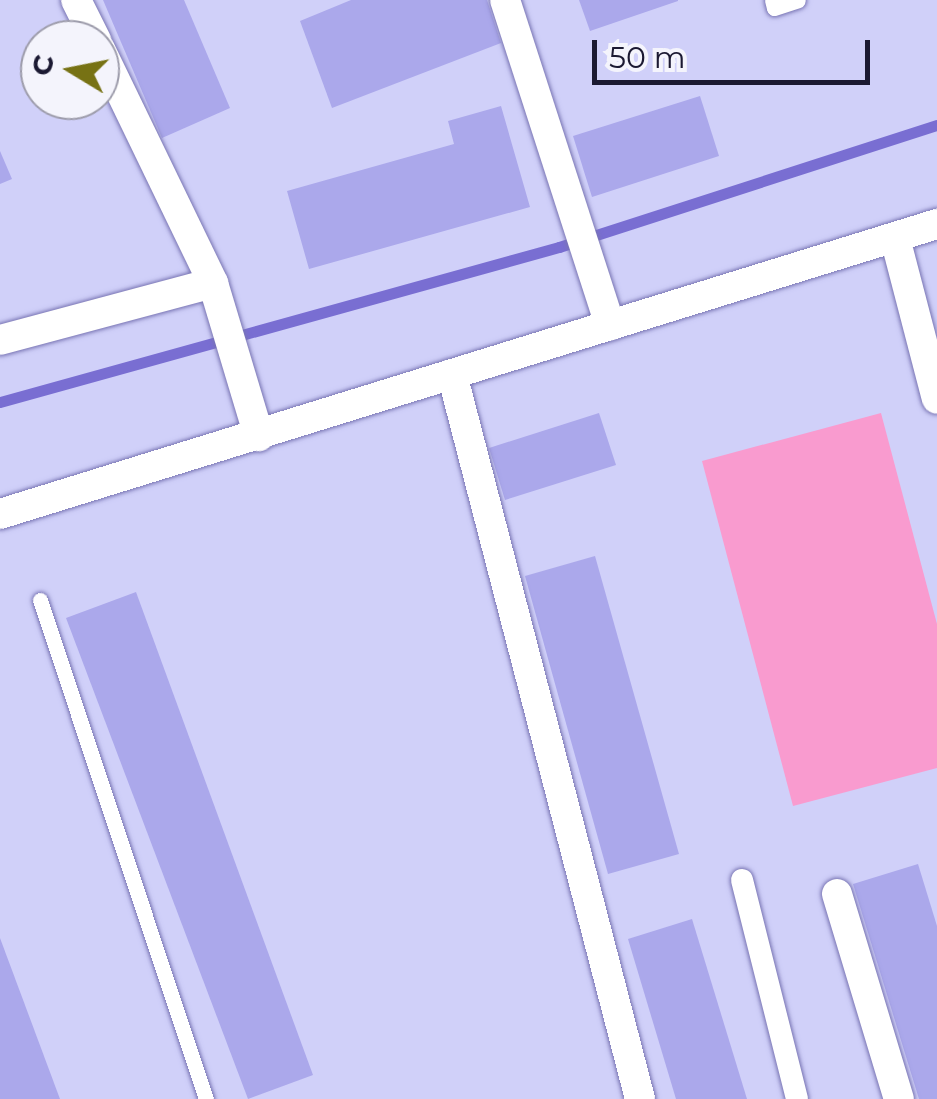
<!DOCTYPE html>
<html>
<head>
<meta charset="utf-8">
<style>
	body { margin:0 }
	#map { position:relative; width:937px; height:1099px; overflow:hidden; background:#d0d0f9; font-family:Montserrat,sans-serif }
	div>[style] { position:absolute }
	.green>* { inset:0; background:#f99bcf }
	.stream>* { height:11px; margin:-5.5px; padding:0 5.5px; transform-origin:5.5px; border-radius:5.5px; background:#796ed2 }
	.building>* { inset:0; background:#aba8eb }
	.roads { filter:drop-shadow(0 0 2px #7874b3) drop-shadow(0 0 2px #7874b3) }
	.service>* { height:15px; margin:-7.5px; padding:0 7.5px; transform-origin:7.5px; border-radius:7.5px; background:#fff }
	.pedestrian>* { height:22px; margin:-11px; padding:0 11px; transform-origin:11px; border-radius:11px; background:#fff }
	.minor>* { height:30px; margin:-15px; padding:0 15px; transform-origin:15px; border-radius:15px; background:#fff }
	span { translate:-50% -50%; white-space:nowrap; text-align:center; line-height:1.15; -webkit-text-stroke:8px #f4f4fc; paint-order:stroke }
	.north { position:absolute; left:20px; top:20px; width:100px; height:100px; box-sizing:border-box; background:#f4f4fc; border:2px solid #9d9cab; border-radius:50%; rotate:280deg; font-size:28px; font-weight:700; line-height:40px; text-align:center; color:#1b1932 }
	.north::after { content:''; display:block; margin:auto; width:35px; height:45px; background:#777214; clip-path:polygon(50% 0,100% 100%,50% 72%,0 100%) }
	.scale { position:absolute; left:592px; top:40px; width:278px; height:45px; box-sizing:border-box; border:5px solid #1b1932; border-top:0; padding-left:12px; font-size:30px; line-height:35px; white-space:nowrap; color:#1b1932; -webkit-text-stroke:8px #f4f4fc; paint-order:stroke }
</style>
</head>
<body>
<div id="map">
	<div class="green">
		<i style="clip-path:polygon(881px 413px,937px 624px,937px 768px,793px 806px,702px 461px)"></i>
	</div>
	<div class="stream">
		<i style="left:0;top:402px;width:580px;rotate:-15.5deg"></i>
		<i style="left:559px;top:247px;width:397px;rotate:-17.9deg"></i>
	</div>
	<div class="building">
		<i style="clip-path:polygon(103px 0,184px 0,230px 108px,162px 138px)"></i>
		<i style="clip-path:polygon(351px 0,487px 0,501px 43px,332px 108px,300px 21px)"></i>
		<i style="clip-path:polygon(579px 0,678px 0,678px 1px,590px 31px)"></i>
		<i style="clip-path:polygon(700px 96px,719px 156px,592px 197px,573px 136px)"></i>
		<i style="clip-path:polygon(501px 106px,530px 207px,309px 269px,287px 191px,454px 144px,448px 121px)"></i>
		<i style="clip-path:polygon(0 151px,12px 179px,0 184px)"></i>
		<i style="clip-path:polygon(599px 413px,616px 465px,505px 500px,489px 448px)"></i>
		<i style="clip-path:polygon(595px 556px,679px 854px,608px 874px,525px 576px)"></i>
		<i style="clip-path:polygon(136px 592px,313px 1075px,248px 1099px,66px 618px)"></i>
		<i style="clip-path:polygon(918px 864px,937px 926px,937px 1099px,919px 1099px,853px 884px)"></i>
		<i style="clip-path:polygon(692px 919px,747px 1099px,676px 1099px,628px 939px)"></i>
		<i style="clip-path:polygon(0 938px,60px 1099px,0 1099px)"></i>
	</div>
	<div class="roads">
		<div class="service">
			<i style="left:772px;top:0;width:8px;rotate:76deg"></i>
			<i style="left:774px;top:8px;width:25px;rotate:-18deg"></i>
			<i style="left:40px;top:600px;width:526px;rotate:71.6deg"></i>
		</div>
		<div class="pedestrian">
			<i style="left:742px;top:880px;width:226px;rotate:75.9deg"></i>
		</div>
		<div class="minor">
			<i style="left:76px;top:0;width:45px;rotate:63.4deg"></i>
			<i style="left:505px;top:0;width:342px;rotate:72.1deg"></i>
			<i style="left:100px;top:49px;width:260px;rotate:64.2deg"></i>
			<i style="left:213px;top:283px;width:160px;rotate:73.3deg"></i>
			<i style="left:895px;top:238px;width:166px;rotate:75.4deg"></i>
			<i style="left:0;top:340px;width:220px;rotate:-15deg"></i>
			<i style="left:452px;top:374px;width:749px;rotate:75.46deg"></i>
			<i style="left:0;top:514px;width:981px;rotate:-17.2deg"></i>
			<i style="left:837px;top:894px;width:214px;rotate:73.2deg"></i>
		</div>
	</div>
	<div class="north">С</div>
	<div class="scale">50 m</div>
</div>
</body>
</html>
